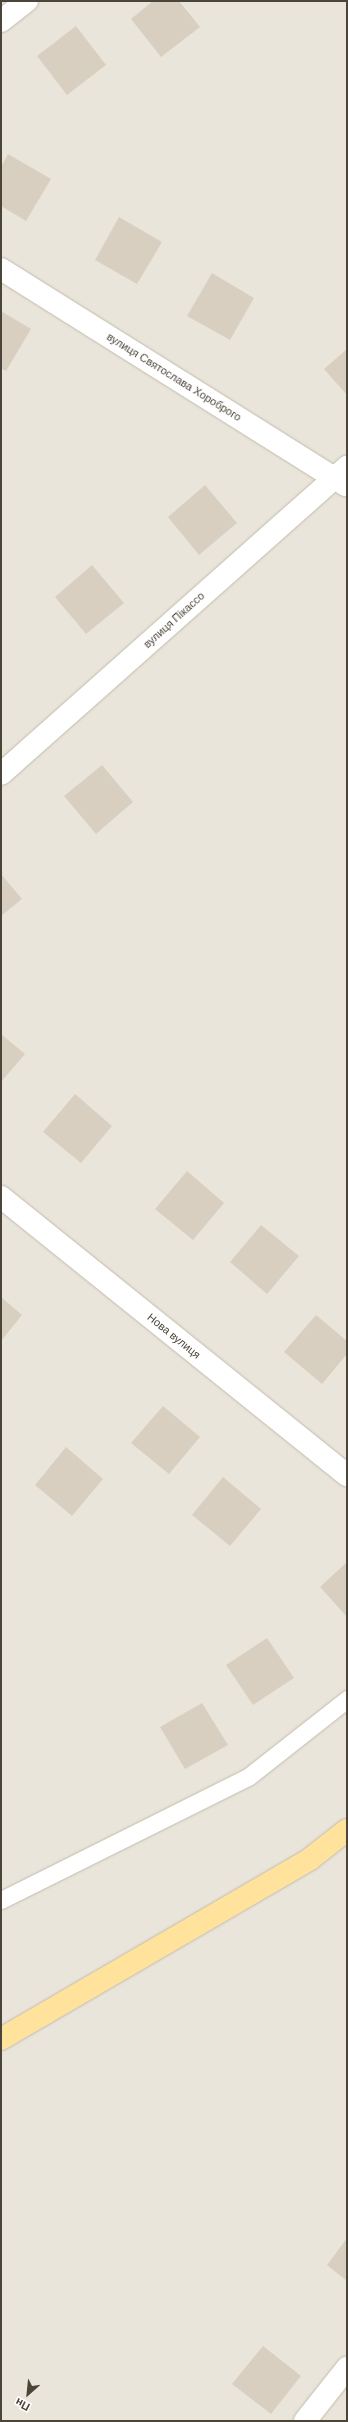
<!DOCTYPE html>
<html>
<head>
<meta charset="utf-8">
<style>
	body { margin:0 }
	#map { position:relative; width:348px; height:2422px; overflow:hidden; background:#f6f3ec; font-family:"DM Sans",sans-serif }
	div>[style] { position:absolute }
	.residential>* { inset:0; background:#eae5da }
	.building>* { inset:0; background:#d8cfc1 }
	.roads { filter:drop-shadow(0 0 1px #c2bbae) drop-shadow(0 0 1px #c2bbae) }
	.lane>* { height:17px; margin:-8.5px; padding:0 8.5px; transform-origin:8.5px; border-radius:8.5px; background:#fff }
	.street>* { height:22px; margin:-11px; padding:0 11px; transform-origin:11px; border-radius:11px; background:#fff }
	.primary>* { height:22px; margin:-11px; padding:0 11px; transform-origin:11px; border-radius:11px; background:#ffe39c }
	span { translate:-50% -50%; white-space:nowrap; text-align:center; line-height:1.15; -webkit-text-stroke:3px #fff; paint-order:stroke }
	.street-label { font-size:11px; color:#4b4439 }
	.frame { position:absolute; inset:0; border:2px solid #4b4439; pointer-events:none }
	.north { position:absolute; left:8px; top:2374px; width:40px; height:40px; -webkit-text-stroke:3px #fff; paint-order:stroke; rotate:207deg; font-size:11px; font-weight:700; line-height:16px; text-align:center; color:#4b4439 }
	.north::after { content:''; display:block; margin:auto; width:14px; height:18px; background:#4b4439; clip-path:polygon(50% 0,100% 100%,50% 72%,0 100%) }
</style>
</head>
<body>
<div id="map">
	<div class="residential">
		<i style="clip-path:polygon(1px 1px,347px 1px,347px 2421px,1px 2421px)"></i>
	</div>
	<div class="building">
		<i style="clip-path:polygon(153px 1px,179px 1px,200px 27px,161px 57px,131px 19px)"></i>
		<i style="clip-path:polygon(76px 26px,106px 65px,67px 95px,37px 56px)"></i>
		<i style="clip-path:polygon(8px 154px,51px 179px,26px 221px,1px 206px,1px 167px)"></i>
		<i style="clip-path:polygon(119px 217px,162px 242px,137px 284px,95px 260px)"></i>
		<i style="clip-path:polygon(212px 273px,254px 298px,230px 340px,187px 316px)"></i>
		<i style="clip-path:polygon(1px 311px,31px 329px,6px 371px,1px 368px)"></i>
		<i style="clip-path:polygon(347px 349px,347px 395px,324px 369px)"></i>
		<i style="clip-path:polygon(205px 485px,237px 523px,199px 555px,168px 517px)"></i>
		<i style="clip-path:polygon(92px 565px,124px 603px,86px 634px,55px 597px)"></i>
		<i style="clip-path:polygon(102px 765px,133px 802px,96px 834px,64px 796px)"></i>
		<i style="clip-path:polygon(1px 874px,22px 899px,1px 916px)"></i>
		<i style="clip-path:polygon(1px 1034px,25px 1054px,1px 1082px)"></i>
		<i style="clip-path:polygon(75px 1094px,112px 1126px,81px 1163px,43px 1132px)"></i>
		<i style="clip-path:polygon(187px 1171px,224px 1203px,193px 1240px,155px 1209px)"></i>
		<i style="clip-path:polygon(261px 1225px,299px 1256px,267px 1294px,230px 1262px)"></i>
		<i style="clip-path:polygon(1px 1297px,22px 1315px,1px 1341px)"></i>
		<i style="clip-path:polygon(316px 1315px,347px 1341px,347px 1354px,322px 1384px,284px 1352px)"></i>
		<i style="clip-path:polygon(163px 1406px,200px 1437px,169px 1474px,131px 1443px)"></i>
		<i style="clip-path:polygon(66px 1447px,103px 1479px,72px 1516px,35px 1485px)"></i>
		<i style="clip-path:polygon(223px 1477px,261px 1509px,230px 1546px,192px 1515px)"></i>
		<i style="clip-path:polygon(347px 1562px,347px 1617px,320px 1587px)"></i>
		<i style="clip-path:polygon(267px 1638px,294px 1678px,253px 1705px,226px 1665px)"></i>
		<i style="clip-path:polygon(202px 1703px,228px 1745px,185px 1769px,160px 1727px)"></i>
		<i style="clip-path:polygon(347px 2238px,347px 2281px,327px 2265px)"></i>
		<i style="clip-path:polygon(263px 2346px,301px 2376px,271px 2414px,232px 2384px)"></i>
	</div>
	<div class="roads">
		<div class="lane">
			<i style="left:1px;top:1900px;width:276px;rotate:-26.5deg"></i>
			<i style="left:248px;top:1777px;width:126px;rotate:-38.2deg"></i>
		</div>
		<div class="street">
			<i style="left:1px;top:21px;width:33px;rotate:-38deg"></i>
			<i style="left:1px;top:269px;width:407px;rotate:32.1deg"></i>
			<i style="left:1px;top:774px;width:463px;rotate:-41.6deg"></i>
			<i style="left:1px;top:1197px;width:444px;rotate:38.8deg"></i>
			<i style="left:305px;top:2421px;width:68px;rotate:-51.6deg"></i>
		</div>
		<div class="primary">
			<i style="left:1px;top:2039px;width:358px;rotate:-30.2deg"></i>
			<i style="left:310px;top:1859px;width:47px;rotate:-38.1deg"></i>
		</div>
	</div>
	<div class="street-label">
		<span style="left:174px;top:377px;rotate:32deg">вулиця Святослава Хороброго</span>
		<span style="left:174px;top:620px;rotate:-42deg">вулиця Пікассо</span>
		<span style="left:174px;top:1336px;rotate:39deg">Нова вулиця</span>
	</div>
	<div class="frame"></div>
	<div class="north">Пн</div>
</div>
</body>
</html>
